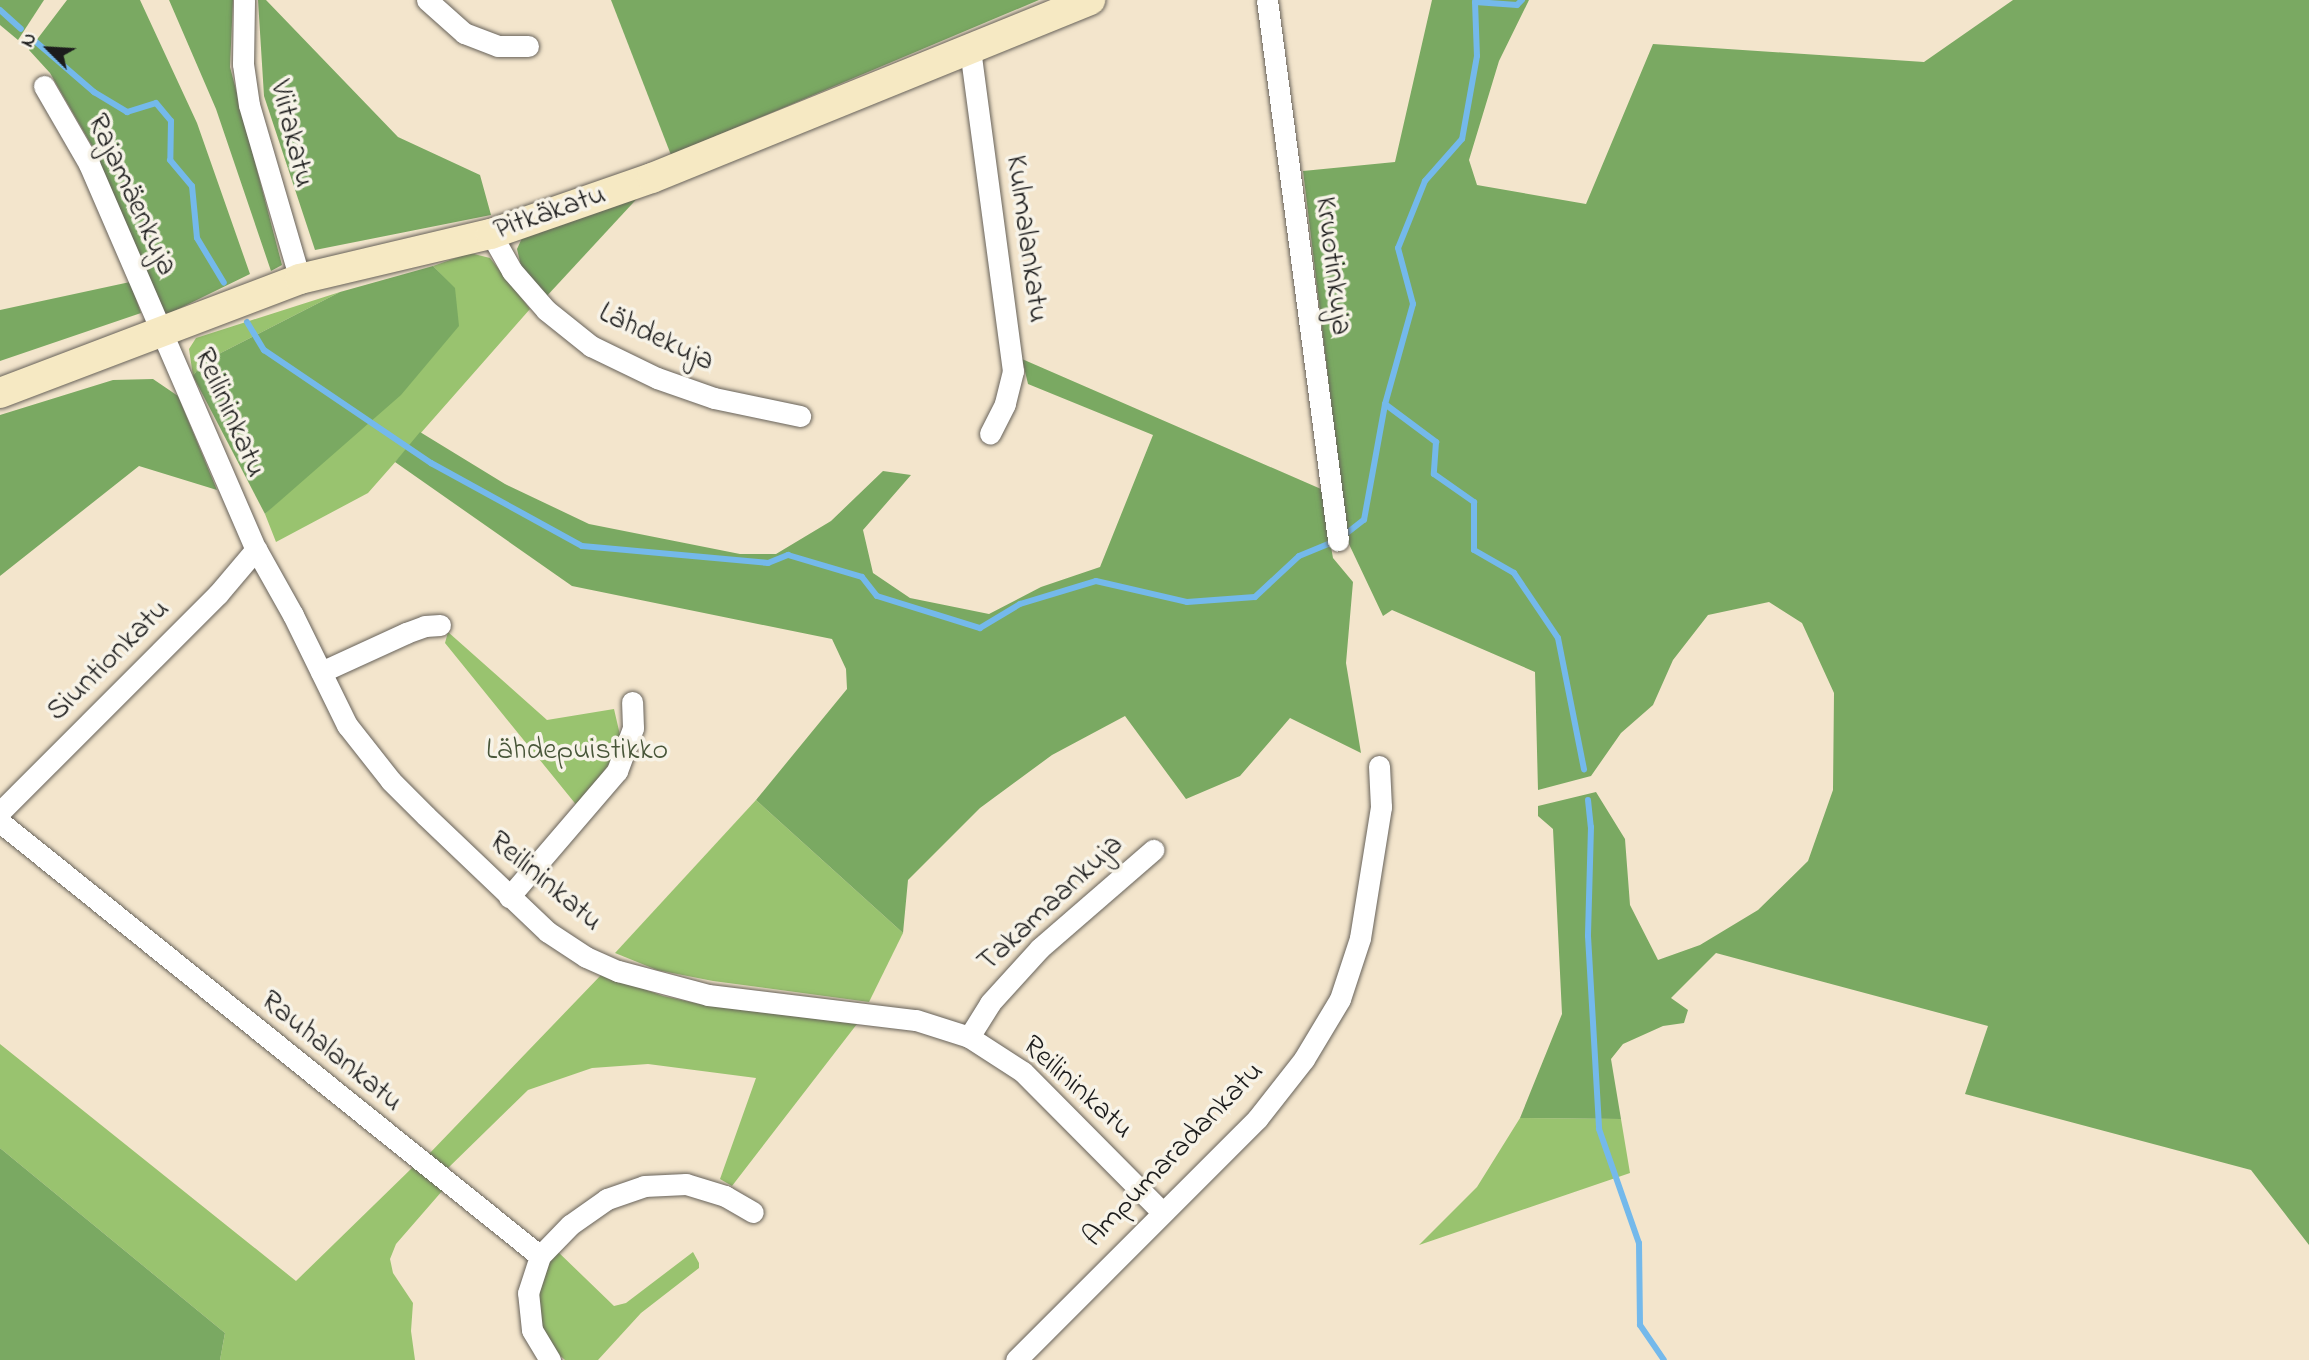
<!DOCTYPE html>
<html>
<head>
<meta charset="utf-8">
<style>
	body { margin:0 }
	#map { position:relative; width:2309px; height:1360px; overflow:hidden; background:#f3e5cc; font-family:"Indie Flower",sans-serif }
	div>[style] { position:absolute }
	.green>* { inset:0; background:#99c36f }
	.forest>* { inset:0; background:#7aa962 }
	.stream>* { height:6px; margin:-3px; padding:0 3px; transform-origin:3px; border-radius:3px; background:#74b9eb }
	.roads { filter:drop-shadow(0 0 2px #67625a) drop-shadow(0 0 2px #67625a) }
	.street>* { height:21px; margin:-10.5px; padding:0 10.5px; transform-origin:10.5px; border-radius:10.5px; background:#fff }
	.secondary>* { height:30px; margin:-15px; padding:0 15px; transform-origin:15px; border-radius:15px; background:#f6e9c3 }
	span { translate:-50% -50%; white-space:nowrap; text-align:center; line-height:1.15; -webkit-text-stroke:7px #f7f3e8; paint-order:stroke }
	.street-label { font-size:30px; color:#1c1c1c }
	.park-label { font-size:30px; color:#485639 }
	.north { position:absolute; left:14px; top:14px; width:70px; height:70px; -webkit-text-stroke:5px #f7f3e8; paint-order:stroke; rotate:294deg; font-size:19px; font-weight:700; line-height:28px; text-align:center; color:#1c1c1c }
	.north::after { content:''; display:block; margin:auto; width:24px; height:32px; background:#1c1c1c; clip-path:polygon(50% 0,100% 100%,50% 72%,0 100%) }
</style>
</head>
<body>
<div id="map">
	<div class="green">
		<i style="clip-path:polygon(470px 253px,490px 258px,530px 309px,368px 493px,276px 542px,265px 514px,300px 481px,454px 288px,433px 266px)"></i>
		<i style="clip-path:polygon(340px 292px,203px 362px,193px 376px,189px 349px,196px 338px)"></i>
		<i style="clip-path:polygon(448px 632px,547px 720px,614px 709px,620px 735px,614px 757px,578px 807px,445px 643px)"></i>
		<i style="clip-path:polygon(756px 800px,903px 933px,869px 1002px,713px 981px,657px 970px,615px 953px)"></i>
		<i style="clip-path:polygon(602px 974px,663px 996px,704px 1005px,857px 1024px,732px 1186px,720px 1179px,756px 1078px,648px 1064px,592px 1068px,528px 1090px,446px 1170px,428px 1155px)"></i>
		<i style="clip-path:polygon(0 1044px,296px 1281px,413px 1167px,443px 1190px,396px 1244px,390px 1259px,393px 1273px,413px 1303px,411px 1331px,415px 1360px,220px 1360px,225px 1333px,0 1148px)"></i>
		<i style="clip-path:polygon(1520px 1118px,1621px 1119px,1630px 1173px,1419px 1245px,1477px 1187px)"></i>
		<i style="clip-path:polygon(555px 1249px,614px 1306px,626px 1303px,693px 1252px,699px 1263px,699px 1268px,641px 1313px,598px 1360px,565px 1360px,544px 1342px,536px 1300px,549px 1259px)"></i>
	</div>
	<div class="forest">
		<i style="clip-path:polygon(0 0,44px 0,18px 40px,0 25px)"></i>
		<i style="clip-path:polygon(67px 0,140px 0,197px 123px,250px 274px,160px 318px,95px 151px,50px 73px,29px 50px)"></i>
		<i style="clip-path:polygon(169px 0,233px 0,230px 67px,282px 265px,271px 271px,216px 109px)"></i>
		<i style="clip-path:polygon(258px 0,266px 0,398px 137px,480px 175px,491px 215px,315px 250px,264px 96px)"></i>
		<i style="clip-path:polygon(611px 0,1039px 0,671px 155px)"></i>
		<i style="clip-path:polygon(1432px 0,1529px 0,1499px 61px,1469px 160px,1477px 185px,1586px 204px,1653px 44px,1924px 62px,2013px 0,2309px 0,2309px 1245px,2251px 1170px,1965px 1094px,1988px 1026px,1716px 953px,1671px 998px,1688px 1010px,1684px 1023px,1663px 1026px,1623px 1044px,1611px 1059px,1621px 1119px,1520px 1118px,1562px 1014px,1553px 829px,1538px 816px,1538px 806px,1596px 792px,1625px 839px,1630px 905px,1658px 960px,1700px 945px,1758px 910px,1808px 861px,1833px 790px,1834px 693px,1802px 623px,1769px 602px,1708px 615px,1673px 660px,1653px 705px,1621px 733px,1591px 776px,1538px 790px,1535px 672px,1392px 610px,1383px 616px,1348px 542px,1303px 171px,1395px 162px)"></i>
		<i style="clip-path:polygon(644px 191px,545px 298px,521px 266px,517px 249px,522px 238px)"></i>
		<i style="clip-path:polygon(433px 266px,455px 288px,459px 326px,401px 395px,265px 514px,193px 376px,203px 362px,340px 292px)"></i>
		<i style="clip-path:polygon(130px 282px,141px 313px,0 361px,0 310px)"></i>
		<i style="clip-path:polygon(1022px 359px,1321px 489px,1333px 558px,1353px 582px,1346px 663px,1361px 753px,1290px 718px,1240px 776px,1186px 799px,1125px 716px,1052px 755px,980px 808px,908px 880px,903px 933px,756px 800px,847px 689px,846px 669px,832px 639px,572px 586px,395px 462px,420px 432px,505px 484px,589px 524px,740px 554px,776px 554px,831px 521px,883px 471px,911px 475px,863px 530px,873px 573px,910px 598px,989px 614px,1041px 587px,1100px 567px,1153px 435px,1028px 384px)"></i>
		<i style="clip-path:polygon(153px 379px,178px 396px,217px 490px,139px 466px,0 576px,0 415px,113px 380px)"></i>
		<i style="clip-path:polygon(0 1148px,225px 1333px,220px 1360px,0 1360px)"></i>
	</div>
	<div class="stream">
		<i style="left:1522px;top:0;width:7px;rotate:135deg"></i>
		<i style="left:1517px;top:5px;width:42px;rotate:-175.9deg"></i>
		<i style="left:1475px;top:2px;width:54px;rotate:87.9deg"></i>
		<i style="left:1477px;top:56px;width:84px;rotate:100.2deg"></i>
		<i style="left:1462px;top:139px;width:56px;rotate:131.4deg"></i>
		<i style="left:1425px;top:181px;width:72px;rotate:111.9deg"></i>
		<i style="left:1398px;top:248px;width:58px;rotate:75deg"></i>
		<i style="left:1413px;top:304px;width:104px;rotate:105.6deg"></i>
		<i style="left:1385px;top:404px;width:64px;rotate:36.7deg"></i>
		<i style="left:1436px;top:442px;width:32px;rotate:94deg"></i>
		<i style="left:1434px;top:474px;width:49px;rotate:35deg"></i>
		<i style="left:1474px;top:502px;width:48px;rotate:90deg"></i>
		<i style="left:1474px;top:550px;width:46px;rotate:29.9deg"></i>
		<i style="left:1514px;top:573px;width:78px;rotate:55.9deg"></i>
		<i style="left:1558px;top:638px;width:134px;rotate:78.8deg"></i>
		<i style="left:0;top:10px;width:28px;rotate:42deg"></i>
		<i style="left:36px;top:42px;width:77px;rotate:40.8deg"></i>
		<i style="left:94px;top:92px;width:39px;rotate:31deg"></i>
		<i style="left:127px;top:112px;width:30px;rotate:-17deg"></i>
		<i style="left:156px;top:103px;width:23px;rotate:50deg"></i>
		<i style="left:171px;top:121px;width:39px;rotate:91deg"></i>
		<i style="left:170px;top:160px;width:34px;rotate:50deg"></i>
		<i style="left:192px;top:186px;width:52px;rotate:84.5deg"></i>
		<i style="left:197px;top:238px;width:52px;rotate:59deg"></i>
		<i style="left:247px;top:322px;width:33px;rotate:59deg"></i>
		<i style="left:264px;top:350px;width:202px;rotate:34.1deg"></i>
		<i style="left:431px;top:463px;width:172px;rotate:28.8deg"></i>
		<i style="left:582px;top:546px;width:187px;rotate:5.2deg"></i>
		<i style="left:768px;top:563px;width:22px;rotate:-22deg"></i>
		<i style="left:788px;top:555px;width:77px;rotate:16.6deg"></i>
		<i style="left:862px;top:577px;width:24px;rotate:52deg"></i>
		<i style="left:877px;top:596px;width:108px;rotate:17.3deg"></i>
		<i style="left:980px;top:628px;width:47px;rotate:-31deg"></i>
		<i style="left:1020px;top:604px;width:79px;rotate:-16.8deg"></i>
		<i style="left:1096px;top:581px;width:93px;rotate:13deg"></i>
		<i style="left:1187px;top:602px;width:68px;rotate:-4.2deg"></i>
		<i style="left:1255px;top:597px;width:60px;rotate:-43deg"></i>
		<i style="left:1299px;top:556px;width:42px;rotate:-22.3deg"></i>
		<i style="left:1338px;top:540px;width:33px;rotate:-38deg"></i>
		<i style="left:1364px;top:520px;width:118px;rotate:-79.7deg"></i>
		<i style="left:1588px;top:800px;width:27px;rotate:84deg"></i>
		<i style="left:1591px;top:827px;width:109px;rotate:91.6deg"></i>
		<i style="left:1588px;top:936px;width:193px;rotate:86.7deg"></i>
		<i style="left:1599px;top:1129px;width:121px;rotate:70.7deg"></i>
		<i style="left:1639px;top:1243px;width:82px;rotate:89.3deg"></i>
		<i style="left:1640px;top:1325px;width:42px;rotate:55.6deg"></i>
	</div>
	<div class="roads">
		<div class="street">
			<i style="left:244px;top:0;width:64px;rotate:90.9deg"></i>
			<i style="left:243px;top:64px;width:41px;rotate:81.7deg"></i>
			<i style="left:249px;top:105px;width:181px;rotate:73.7deg"></i>
			<i style="left:427px;top:0;width:50px;rotate:41.7deg"></i>
			<i style="left:464px;top:33px;width:36px;rotate:21deg"></i>
			<i style="left:498px;top:46px;width:30px"></i>
			<i style="left:1267px;top:0;width:545px;rotate:82.51deg"></i>
			<i style="left:970px;top:49px;width:325px;rotate:82.4deg"></i>
			<i style="left:1013px;top:371px;width:34px;rotate:104deg"></i>
			<i style="left:1005px;top:404px;width:33px;rotate:117deg"></i>
			<i style="left:44px;top:86px;width:90px;rotate:60deg"></i>
			<i style="left:89px;top:164px;width:420px;rotate:66.6deg"></i>
			<i style="left:256px;top:549px;width:76px;rotate:60.7deg"></i>
			<i style="left:293px;top:615px;width:123px;rotate:63.9deg"></i>
			<i style="left:347px;top:725px;width:71px;rotate:51.8deg"></i>
			<i style="left:391px;top:781px;width:49px;rotate:45deg"></i>
			<i style="left:426px;top:816px;width:168px;rotate:43.6deg"></i>
			<i style="left:548px;top:932px;width:45px;rotate:33.3deg"></i>
			<i style="left:586px;top:957px;width:35px;rotate:24deg"></i>
			<i style="left:618px;top:971px;width:93px;rotate:14.9deg"></i>
			<i style="left:708px;top:995px;width:209px;rotate:6.9deg"></i>
			<i style="left:916px;top:1020px;width:56px;rotate:17.8deg"></i>
			<i style="left:969px;top:1037px;width:64px;rotate:32.9deg"></i>
			<i style="left:1023px;top:1072px;width:196px;rotate:45.2deg"></i>
			<i style="left:491px;top:234px;width:43px;rotate:60.4deg"></i>
			<i style="left:512px;top:271px;width:52px;rotate:48.9deg"></i>
			<i style="left:546px;top:310px;width:58px;rotate:38.7deg"></i>
			<i style="left:591px;top:346px;width:73px;rotate:25.9deg"></i>
			<i style="left:657px;top:378px;width:60px;rotate:19.3deg"></i>
			<i style="left:714px;top:398px;width:88px;rotate:11.8deg"></i>
			<i style="left:321px;top:672px;width:94px;rotate:-24.6deg"></i>
			<i style="left:406px;top:633px;width:20px;rotate:-20deg"></i>
			<i style="left:425px;top:626px;width:15px;rotate:-4deg"></i>
			<i style="left:0;top:812px;width:308px;rotate:-45deg"></i>
			<i style="left:218px;top:594px;width:59px;rotate:-49.8deg"></i>
			<i style="left:0;top:822px;width:693px;rotate:38.79deg"></i>
			<i style="left:509px;top:897px;width:166px;rotate:-49.4deg"></i>
			<i style="left:617px;top:771px;width:46px;rotate:-69.6deg"></i>
			<i style="left:633px;top:728px;width:26px;rotate:-92deg"></i>
			<i style="left:969px;top:1037px;width:40px;rotate:-58deg"></i>
			<i style="left:990px;top:1003px;width:74px;rotate:-47.7deg"></i>
			<i style="left:1040px;top:948px;width:150px;rotate:-40.9deg"></i>
			<i style="left:550px;top:1360px;width:35px;rotate:-121deg"></i>
			<i style="left:532px;top:1330px;width:37px;rotate:-96deg"></i>
			<i style="left:528px;top:1293px;width:39px;rotate:-72deg"></i>
			<i style="left:540px;top:1256px;width:43px;rotate:-45.9deg"></i>
			<i style="left:570px;top:1225px;width:45px;rotate:-35.1deg"></i>
			<i style="left:607px;top:1199px;width:39px;rotate:-19deg"></i>
			<i style="left:644px;top:1186px;width:42px;rotate:-2.7deg"></i>
			<i style="left:686px;top:1184px;width:41px;rotate:17.1deg"></i>
			<i style="left:725px;top:1196px;width:32px;rotate:30deg"></i>
			<i style="left:1016px;top:1360px;width:341px;rotate:-45deg"></i>
			<i style="left:1257px;top:1119px;width:76px;rotate:-51.9deg"></i>
			<i style="left:1304px;top:1059px;width:70px;rotate:-59deg"></i>
			<i style="left:1340px;top:999px;width:64px;rotate:-71.8deg"></i>
			<i style="left:1360px;top:938px;width:133px;rotate:-80.9deg"></i>
			<i style="left:1381px;top:807px;width:41px;rotate:-92.8deg"></i>
		</div>
		<div class="secondary">
			<i style="left:0;top:393px;width:321px;rotate:-20.8deg"></i>
			<i style="left:300px;top:279px;width:196px;rotate:-13.3deg"></i>
			<i style="left:491px;top:234px;width:170px;rotate:-19.2deg"></i>
			<i style="left:652px;top:178px;width:473px;rotate:-22.1deg"></i>
		</div>
	</div>
	<div class="street-label">
		<span style="left:291px;top:134px;rotate:76deg">Viitakatu</span>
		<span style="left:131px;top:195px;rotate:65deg">Rajamäenkuja</span>
		<span style="left:550px;top:213px;rotate:-19deg">Pitkäkatu</span>
		<span style="left:1026px;top:239px;rotate:82deg">Kulmalankatu</span>
		<span style="left:1332px;top:266px;rotate:83deg">Kruotinkuja</span>
		<span style="left:656px;top:338px;rotate:25deg">Lähdekuja</span>
		<span style="left:229px;top:413px;rotate:66deg">Reilininkatu</span>
		<span style="left:109px;top:661px;rotate:-45deg">Siuntionkatu</span>
		<span style="left:545px;top:882px;rotate:40deg">Reilininkatu</span>
		<span style="left:1051px;top:904px;rotate:-43deg">Takamaankuja</span>
		<span style="left:331px;top:1052px;rotate:39deg">Rauhalankatu</span>
		<span style="left:1077px;top:1088px;rotate:42deg">Reilininkatu</span>
		<span style="left:1174px;top:1155px;rotate:-46deg">Ampumaradankatu</span>
	</div>
	<div class="park-label">
		<span style="left:577px;top:751px">Lähdepuistikko</span>
	</div>
	<div class="north">N</div>
</div>
</body>
</html>
